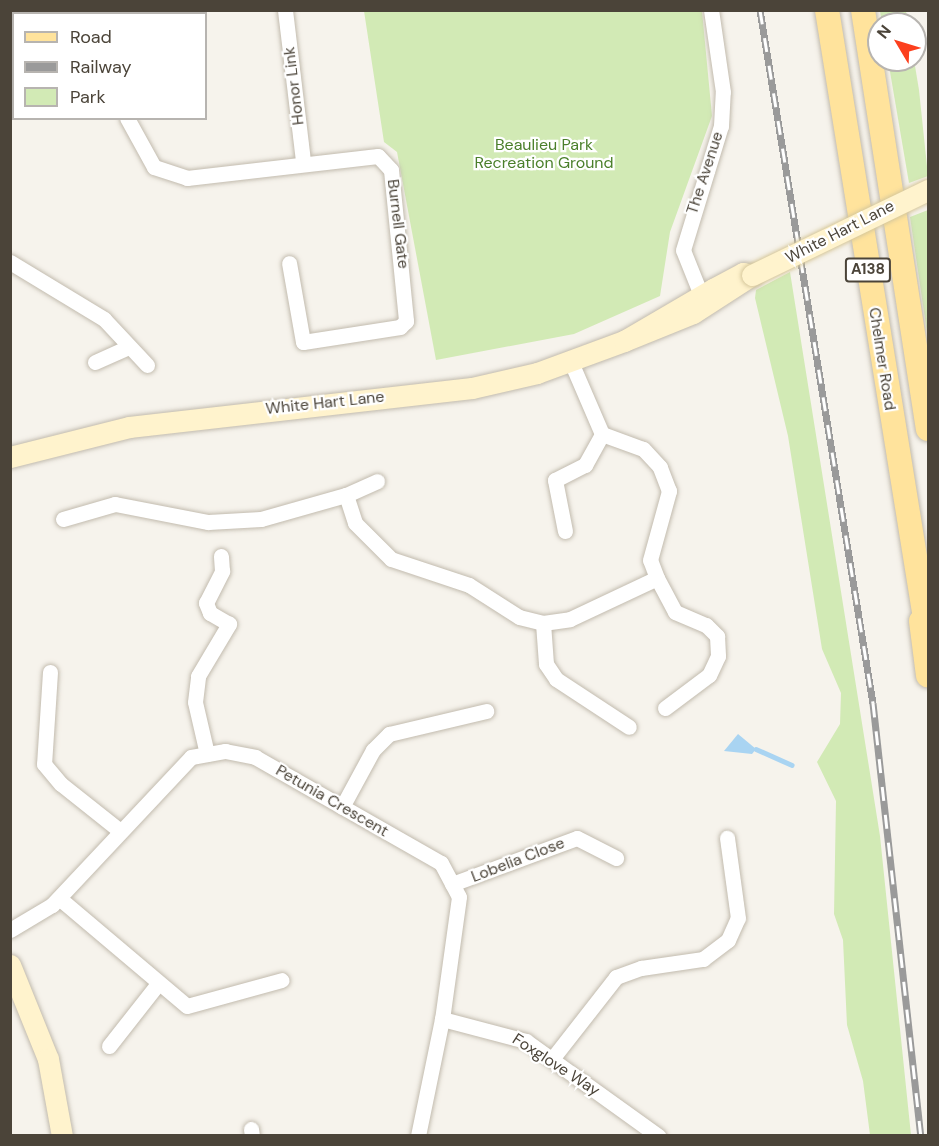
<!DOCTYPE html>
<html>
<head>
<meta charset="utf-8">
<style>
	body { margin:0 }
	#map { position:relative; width:939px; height:1146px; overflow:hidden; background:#f6f3ec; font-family:"DM Sans",sans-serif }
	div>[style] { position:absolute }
	.green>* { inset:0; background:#d2eab5 }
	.water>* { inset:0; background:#a9d4f2 }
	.stream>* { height:4.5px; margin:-2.25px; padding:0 2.25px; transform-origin:2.25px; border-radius:2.25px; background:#a9d4f2 }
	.roads { filter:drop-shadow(0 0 2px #c2bbae) drop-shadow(0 0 2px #c2bbae) }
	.street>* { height:15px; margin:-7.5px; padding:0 7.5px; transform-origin:7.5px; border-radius:7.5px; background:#fff }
	.secondary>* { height:21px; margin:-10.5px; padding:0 10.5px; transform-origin:10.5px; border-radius:10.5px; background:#fff3cd }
	.primary>* { height:24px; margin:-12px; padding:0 12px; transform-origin:12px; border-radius:12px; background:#ffe39c }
	.rail>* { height:7px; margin-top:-3.5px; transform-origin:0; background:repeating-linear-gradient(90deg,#fff 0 14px,#9a9a9a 0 28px); box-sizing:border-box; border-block:2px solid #9a9a9a }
	.bridges { filter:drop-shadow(0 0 2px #d6c79b) drop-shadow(0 0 2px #d6c79b) }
	.secondary-bridge>* { height:21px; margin:-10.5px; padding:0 10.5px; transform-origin:10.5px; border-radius:10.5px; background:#fff3cd }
	span { translate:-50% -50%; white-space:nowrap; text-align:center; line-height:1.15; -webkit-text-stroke:4.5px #fff; paint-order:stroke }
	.shield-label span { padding:2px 4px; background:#fff; border:2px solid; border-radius:4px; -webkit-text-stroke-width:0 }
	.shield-label { font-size:15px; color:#4b4439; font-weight:700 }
	.street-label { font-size:16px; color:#4b4439 }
	.park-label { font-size:16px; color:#4a7f2a }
	.frame { position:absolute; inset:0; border:12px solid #4b4439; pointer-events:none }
	.legend { position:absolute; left:12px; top:12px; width:195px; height:108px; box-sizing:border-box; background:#fff; border:2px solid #b7b4b0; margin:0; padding:8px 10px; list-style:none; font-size:18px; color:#4b4439 }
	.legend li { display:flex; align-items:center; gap:12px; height:30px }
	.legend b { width:30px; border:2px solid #b7b4b0 }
	.north { position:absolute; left:867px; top:12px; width:60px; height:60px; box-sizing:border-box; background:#fff; border:2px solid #b7b4b0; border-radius:50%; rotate:308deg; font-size:16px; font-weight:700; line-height:24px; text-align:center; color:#4b4439 }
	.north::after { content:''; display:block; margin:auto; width:21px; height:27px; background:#fc3f1d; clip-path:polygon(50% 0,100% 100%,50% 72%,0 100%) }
</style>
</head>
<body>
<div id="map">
	<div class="green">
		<i style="clip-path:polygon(364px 11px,702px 11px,712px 116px,670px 232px,660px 296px,574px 334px,436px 360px,397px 152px,384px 142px)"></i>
		<i style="clip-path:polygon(880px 11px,906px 11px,908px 24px,882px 24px)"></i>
		<i style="clip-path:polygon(888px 60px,914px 60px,919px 90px,928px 176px,909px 183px)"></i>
		<i style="clip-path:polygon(928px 210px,928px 339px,910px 217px)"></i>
		<i style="clip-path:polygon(790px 272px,880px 836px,911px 1135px,870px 1135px,863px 1081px,847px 1025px,843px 940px,834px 914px,836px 801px,817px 762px,840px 724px,841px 693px,822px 649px,788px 436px,755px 298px,756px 290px)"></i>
	</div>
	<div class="water">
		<i style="clip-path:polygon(738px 734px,756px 749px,752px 754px,724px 751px)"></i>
	</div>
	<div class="stream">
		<i style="left:756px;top:749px;width:39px;rotate:24deg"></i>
	</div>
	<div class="roads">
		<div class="street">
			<i style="left:64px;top:10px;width:4px;rotate:63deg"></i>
			<i style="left:285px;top:10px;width:153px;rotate:83.2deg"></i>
			<i style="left:127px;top:118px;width:56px;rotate:61.1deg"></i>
			<i style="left:154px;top:167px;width:35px;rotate:18deg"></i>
			<i style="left:187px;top:178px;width:192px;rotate:-6.6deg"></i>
			<i style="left:378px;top:156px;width:19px;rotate:47deg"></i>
			<i style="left:391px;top:170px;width:152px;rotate:84.3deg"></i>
			<i style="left:406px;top:321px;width:8px;rotate:135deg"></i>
			<i style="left:400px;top:327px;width:98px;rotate:171.2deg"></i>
			<i style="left:303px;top:342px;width:80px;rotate:-100deg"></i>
			<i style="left:10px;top:262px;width:110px;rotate:31.2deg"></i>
			<i style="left:104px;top:319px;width:63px;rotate:46.9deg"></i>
			<i style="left:701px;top:295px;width:48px;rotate:-111.8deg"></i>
			<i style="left:683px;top:250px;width:130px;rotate:-73deg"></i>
			<i style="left:721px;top:126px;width:34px;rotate:-87deg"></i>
			<i style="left:723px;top:92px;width:83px;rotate:-98.3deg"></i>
			<i style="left:95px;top:362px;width:37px;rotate:-24deg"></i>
			<i style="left:346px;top:495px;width:34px;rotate:-24deg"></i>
			<i style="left:63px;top:519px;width:54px;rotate:-16.1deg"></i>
			<i style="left:115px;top:504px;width:95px;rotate:11deg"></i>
			<i style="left:208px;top:522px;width:53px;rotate:-3.2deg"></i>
			<i style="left:261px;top:519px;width:88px;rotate:-15.8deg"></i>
			<i style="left:346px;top:495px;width:29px;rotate:72deg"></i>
			<i style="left:355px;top:523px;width:51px;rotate:45deg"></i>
			<i style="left:391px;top:559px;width:82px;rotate:18.4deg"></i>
			<i style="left:469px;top:585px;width:59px;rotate:32.6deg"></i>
			<i style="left:519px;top:617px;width:25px;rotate:14deg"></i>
			<i style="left:543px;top:623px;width:27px;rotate:-8deg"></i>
			<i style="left:570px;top:619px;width:96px;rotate:-25.2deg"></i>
			<i style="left:657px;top:578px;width:19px;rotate:-111deg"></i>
			<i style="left:650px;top:560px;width:72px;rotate:-74.6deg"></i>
			<i style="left:669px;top:491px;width:26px;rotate:-111deg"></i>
			<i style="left:660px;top:467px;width:25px;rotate:-133deg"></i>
			<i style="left:643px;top:449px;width:44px;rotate:-159.9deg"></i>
			<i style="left:602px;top:434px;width:78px;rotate:-113.3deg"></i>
			<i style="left:565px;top:531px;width:52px;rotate:-101.1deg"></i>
			<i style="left:555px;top:480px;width:34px;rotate:-27deg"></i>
			<i style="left:585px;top:465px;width:35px;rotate:-61deg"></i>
			<i style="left:657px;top:578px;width:38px;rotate:62deg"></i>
			<i style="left:675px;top:612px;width:34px;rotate:23deg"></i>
			<i style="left:706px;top:625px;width:16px;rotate:45deg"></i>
			<i style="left:717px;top:636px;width:20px;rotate:87deg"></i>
			<i style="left:718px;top:656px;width:21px;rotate:115deg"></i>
			<i style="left:709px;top:675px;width:55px;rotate:143.1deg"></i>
			<i style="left:543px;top:623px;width:41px;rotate:85.8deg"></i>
			<i style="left:546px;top:664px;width:18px;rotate:56deg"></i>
			<i style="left:556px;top:679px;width:87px;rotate:33.3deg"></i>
			<i style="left:50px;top:672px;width:92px;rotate:93.7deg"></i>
			<i style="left:44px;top:764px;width:26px;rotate:50deg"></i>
			<i style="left:61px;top:784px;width:75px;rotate:38.5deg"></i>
			<i style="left:207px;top:754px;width:53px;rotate:-103deg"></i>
			<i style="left:195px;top:702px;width:26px;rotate:-83deg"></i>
			<i style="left:198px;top:676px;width:61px;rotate:-59.2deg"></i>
			<i style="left:229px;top:624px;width:22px;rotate:-150deg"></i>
			<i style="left:210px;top:613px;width:11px;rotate:-112deg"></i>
			<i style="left:206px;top:603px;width:36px;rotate:-63deg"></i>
			<i style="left:222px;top:571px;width:15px;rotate:-94deg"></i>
			<i style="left:342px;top:807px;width:65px;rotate:-61.5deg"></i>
			<i style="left:373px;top:750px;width:23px;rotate:-45deg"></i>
			<i style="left:389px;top:734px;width:100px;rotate:-13.3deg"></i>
			<i style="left:452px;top:884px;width:133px;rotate:-20.2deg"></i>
			<i style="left:577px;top:838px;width:44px;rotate:27.1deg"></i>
			<i style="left:59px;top:898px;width:167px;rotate:40.2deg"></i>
			<i style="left:187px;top:1006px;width:98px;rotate:-15.3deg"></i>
			<i style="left:10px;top:930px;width:49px;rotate:-30.8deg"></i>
			<i style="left:52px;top:905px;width:203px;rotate:-46.8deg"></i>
			<i style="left:191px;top:757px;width:35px;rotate:-10deg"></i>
			<i style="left:225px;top:751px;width:31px;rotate:11deg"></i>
			<i style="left:255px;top:757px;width:214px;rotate:29.7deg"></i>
			<i style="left:441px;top:863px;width:38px;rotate:62deg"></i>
			<i style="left:459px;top:897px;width:123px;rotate:97.9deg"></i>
			<i style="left:442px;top:1019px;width:119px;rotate:101.6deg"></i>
			<i style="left:442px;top:1019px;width:87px;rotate:14.7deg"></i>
			<i style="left:526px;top:1041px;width:163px;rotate:35.7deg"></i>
			<i style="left:109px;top:1046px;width:78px;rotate:-51.8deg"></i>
			<i style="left:552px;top:1059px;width:104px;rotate:-52deg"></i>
			<i style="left:616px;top:977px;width:27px;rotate:-20deg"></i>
			<i style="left:641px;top:968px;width:63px;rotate:-8.3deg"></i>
			<i style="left:703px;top:959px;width:31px;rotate:-37deg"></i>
			<i style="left:728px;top:940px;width:24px;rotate:-66deg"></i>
			<i style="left:738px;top:918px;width:81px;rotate:-97.8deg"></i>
			<i style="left:251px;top:1129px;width:7px;rotate:82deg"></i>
		</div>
		<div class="secondary">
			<i style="left:10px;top:457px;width:123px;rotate:-14.1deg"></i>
			<i style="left:129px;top:427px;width:345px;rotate:-6.5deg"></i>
			<i style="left:472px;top:388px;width:67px;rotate:-13deg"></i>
			<i style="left:537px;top:373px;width:93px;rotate:-20.2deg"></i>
			<i style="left:624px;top:341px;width:103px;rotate:-30.3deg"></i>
			<i style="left:713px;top:289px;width:34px;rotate:-28deg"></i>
			<i style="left:743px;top:273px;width:9px;rotate:13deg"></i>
			<i style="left:752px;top:275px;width:70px;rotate:147.2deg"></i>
			<i style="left:693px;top:313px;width:74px;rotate:157.9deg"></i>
			<i style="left:10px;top:965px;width:101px;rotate:68deg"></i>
			<i style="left:48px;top:1059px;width:78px;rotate:79.7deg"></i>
		</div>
		<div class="primary">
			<i style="left:827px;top:10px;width:635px;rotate:80.85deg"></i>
			<i style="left:863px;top:10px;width:424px;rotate:81.2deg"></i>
			<i style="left:921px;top:621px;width:55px;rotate:82.7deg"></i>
		</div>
	</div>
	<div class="rail">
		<i style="left:760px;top:10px;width:702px;rotate:80.74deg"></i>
		<i style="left:873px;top:703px;width:436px;rotate:83.7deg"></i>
	</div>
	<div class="bridges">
		<div class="secondary-bridge">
			<i style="left:752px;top:275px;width:195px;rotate:-25.8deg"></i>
		</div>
	</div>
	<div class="shield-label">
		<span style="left:868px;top:270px">A138</span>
	</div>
	<div class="street-label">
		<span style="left:294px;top:86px;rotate:-97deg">Honor Link</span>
		<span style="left:705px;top:173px;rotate:-72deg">The Avenue</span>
		<span style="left:398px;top:224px;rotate:83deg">Burnell Gate</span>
		<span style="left:840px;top:232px;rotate:-27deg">White Hart Lane</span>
		<span style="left:882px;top:359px;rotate:81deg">Chelmer Road</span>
		<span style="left:325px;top:403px;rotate:-6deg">White Hart Lane</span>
		<span style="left:332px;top:801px;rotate:30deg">Petunia Crescent</span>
		<span style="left:518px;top:860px;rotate:-21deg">Lobelia Close</span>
		<span style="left:556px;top:1065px;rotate:33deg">Foxglove Way</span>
	</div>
	<div class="park-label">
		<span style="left:544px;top:154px">Beaulieu Park<br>Recreation Ground</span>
	</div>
	<div class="frame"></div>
	<ul class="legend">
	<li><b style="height:8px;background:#ffe39c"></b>Road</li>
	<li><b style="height:8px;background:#9a9a9a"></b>Railway</li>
	<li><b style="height:16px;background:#d2eab5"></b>Park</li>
	</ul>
	<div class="north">N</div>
</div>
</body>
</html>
